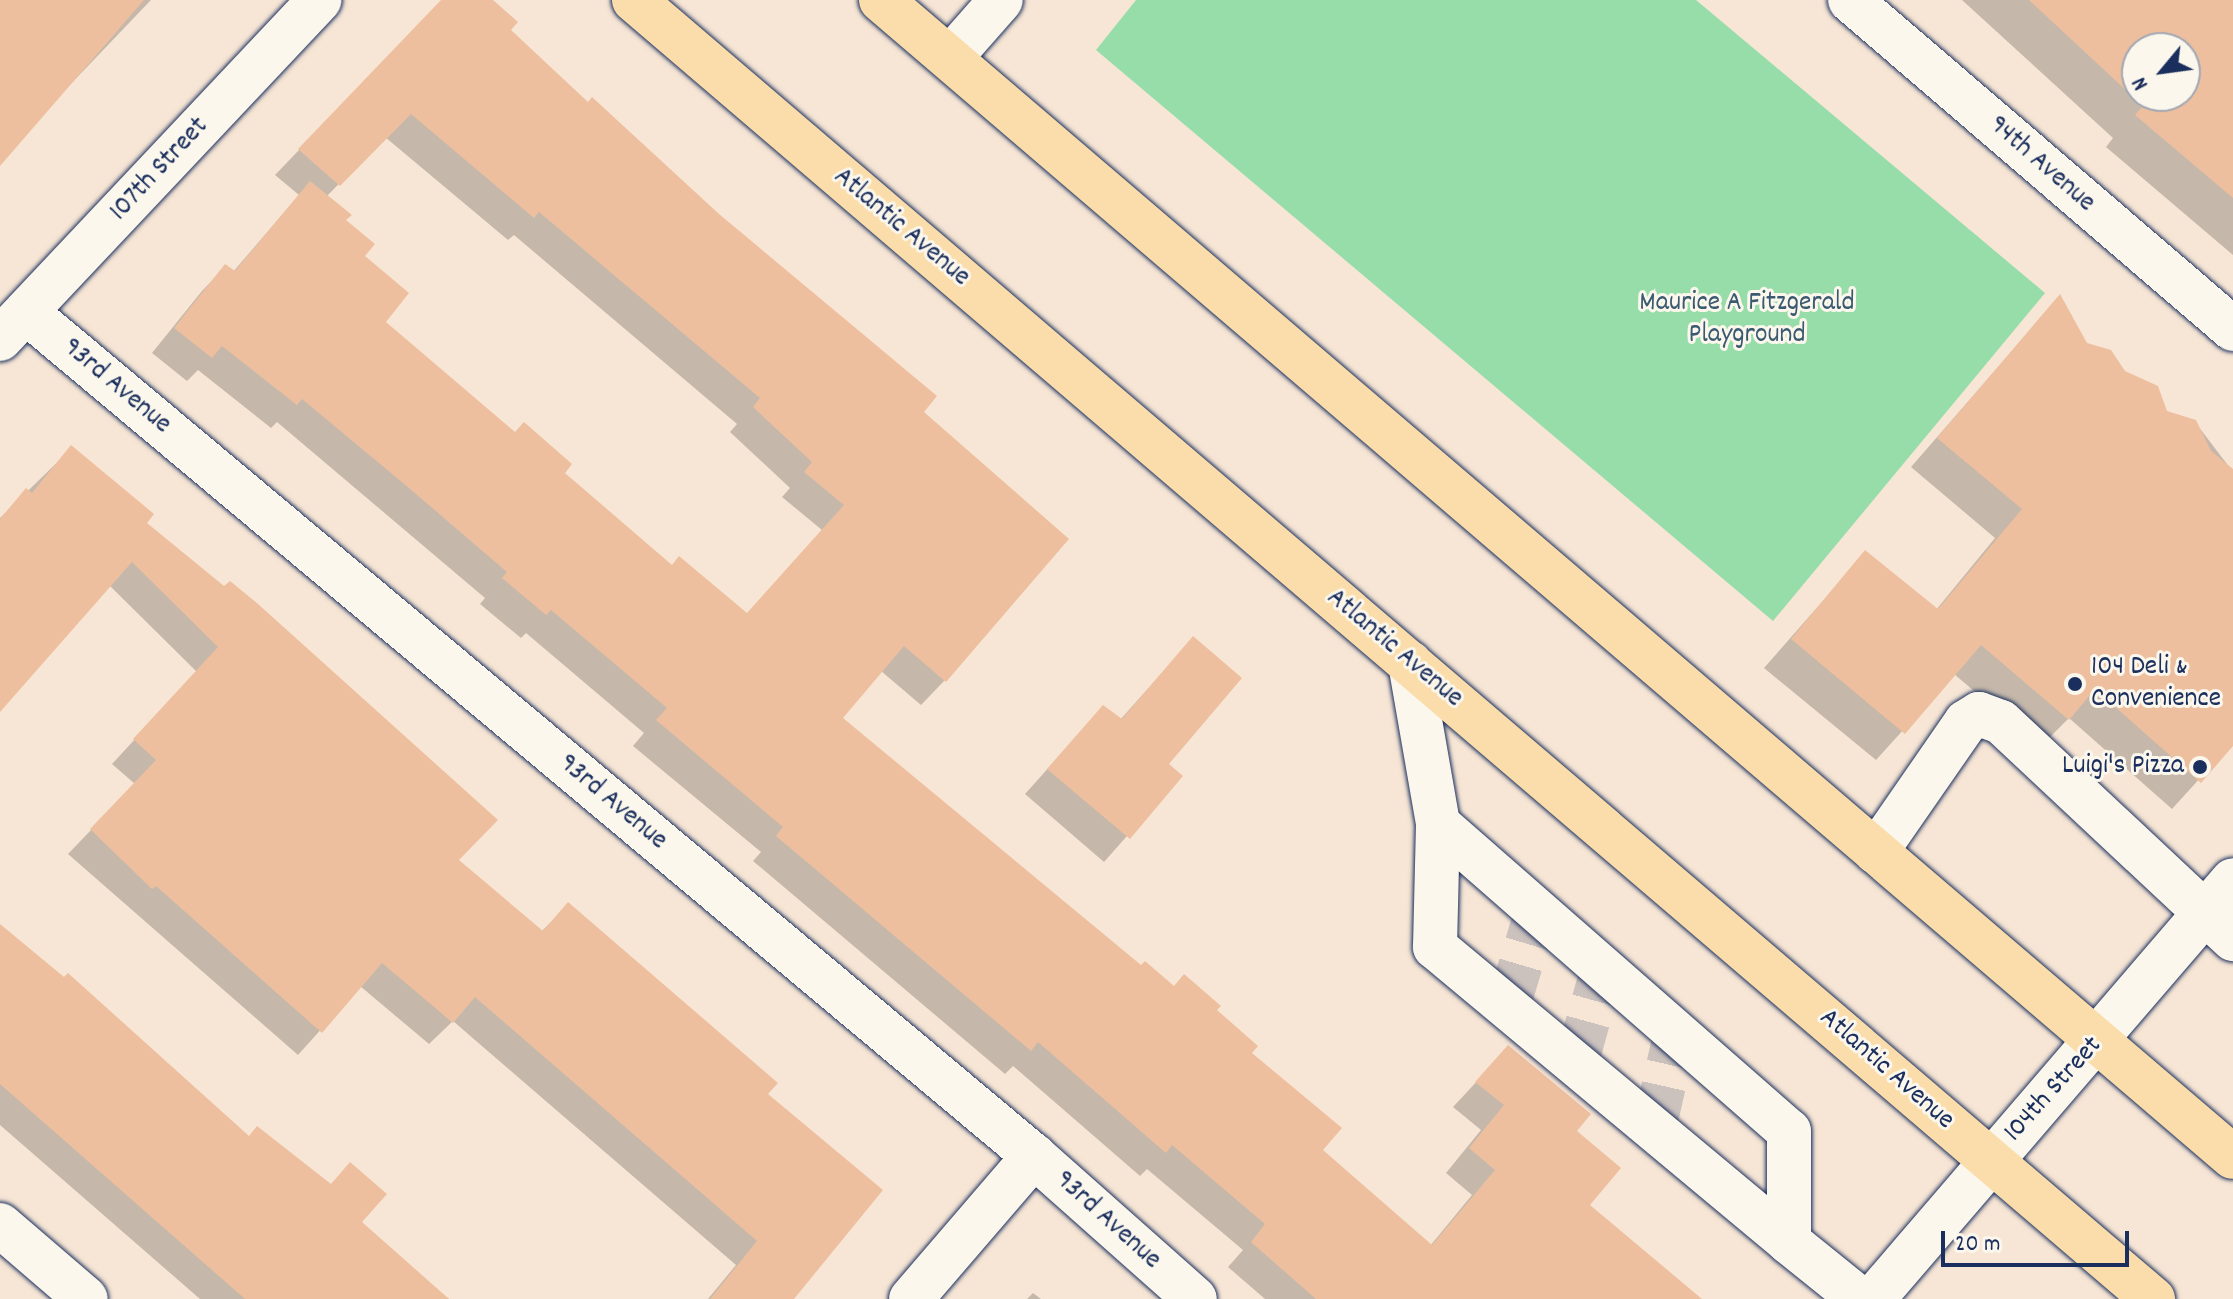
<!DOCTYPE html>
<html>
<head>
<meta charset="utf-8">
<style>
	body { margin:0 }
	#map { position:relative; width:2233px; height:1299px; overflow:hidden; background:#f7e6d5; font-family:Dekko,sans-serif }
	div>[style] { position:absolute }
	.green>* { inset:0; background:#97ddaa }
	.shadow>* { inset:0; background:#0003 }
	.building>* { inset:0; background:#eebf9e }
	.minor-tunnel>* { height:44px; margin-top:-22px; transform-origin:0; background:repeating-linear-gradient(90deg,#cbc1bd 0 44px,transparent 0 66px) }
	.roads { filter:drop-shadow(0 0 2px #1b2f5e) drop-shadow(0 0 2px #1b2f5e) }
	.minor>* { height:44px; margin:-22px; padding:0 22px; transform-origin:22px; border-radius:22px; background:#fbf7ec }
	.major>* { height:44px; margin:-22px; padding:0 22px; transform-origin:22px; border-radius:22px; background:#faddab }
	.dots>* { width:22px; height:22px; translate:-50% -50%; box-sizing:border-box; border:4px solid #fbf7ec; border-radius:50% }
	span { translate:-50% -50%; white-space:nowrap; text-align:center; line-height:1.15; -webkit-text-stroke:6px #fbf7ec; paint-order:stroke }
	.street-label { font-size:28px; color:#1b2f5e }
	.park-label { font-size:28px; color:#3a5a71 }
	.poi-label { font-size:28px; color:#1b2f5e }
	.left { translate:0 -50%; text-align:left }
	.right { translate:-100% -50%; text-align:right }
	.north { position:absolute; left:2121px; top:32px; width:80px; height:80px; box-sizing:border-box; background:#fbf7ec; border:2px solid #a1a7b3; border-radius:50%; rotate:241deg; font-size:22px; font-weight:700; line-height:32px; text-align:center; color:#1b2f5e }
	.north::after { content:''; display:block; margin:auto; width:28px; height:36px; background:#1b2f5e; clip-path:polygon(50% 0,100% 100%,50% 72%,0 100%) }
	.scale { position:absolute; left:1941px; top:1231px; width:188px; height:36px; box-sizing:border-box; border:4px solid #1b2f5e; border-top:0; padding-left:10px; font-size:24px; line-height:28px; white-space:nowrap; color:#1b2f5e; -webkit-text-stroke:6px #fbf7ec; paint-order:stroke }
</style>
</head>
<body>
<div id="map">
	<div class="green">
		<i style="clip-path:polygon(1136px 0,1696px 0,2045px 293px,1773px 621px,1096px 50px)"></i>
	</div>
	<div class="shadow">
		<i style="clip-path:polygon(0 0,151px 0,0 158px)"></i>
		<i style="clip-path:polygon(evenodd,443px 0,490px 0,508px 30px,921px 412px,945px 680px,921px 705px,881px 671px,840px 719px,1141px 968px,1214px 1010px,1321px 1150px,1430px 1246px,1472px 1195px,1446px 1173px,1481px 1130px,1453px 1107px,1508px 1048px,1574px 1132px,1587px 1206px,1699px 1299px,1265px 1299px,1228px 1267px,1243px 1250px,1147px 1169px,1140px 1176px,1013px 1066px,1005px 1074px,753px 861px,761px 852px,633px 746px,644px 733px,526px 633px,521px 638px,480px 604px,485px 598px,277px 422px,271px 428px,198px 370px,187px 381px,152px 353px,202px 291px,226px 266px,233px 272px,299px 195px,275px 175px,443px 0,385px 137px,508px 240px,514px 235px,737px 424px,730px 432px,790px 488px,782px 497px,822px 530px,746px 615px,671px 567px,383px 322px,362px 256px,326px 197px,385px 137px)"></i>
		<i style="clip-path:polygon(evenodd,1962px 0,2212px 0,2233px 33px,2233px 255px,2106px 147px,2113px 138px,1962px 0,2137px 48px,2185px 48px,2185px 96px,2137px 96px,2137px 48px)"></i>
		<i style="clip-path:polygon(2059px 297px,2085px 345px,2166px 412px,2195px 422px,2233px 472px,2233px 742px,2172px 809px,2069px 718px,2040px 747px,1954px 674px,1876px 760px,1764px 668px,1865px 553px,1936px 610px,1995px 538px,1911px 467px)"></i>
		<i style="clip-path:polygon(72px 448px,456px 860px,541px 932px,568px 905px,766px 1094px,788px 1299px,708px 1299px,736px 1265px,453px 1021px,429px 1044px,360px 986px,298px 1055px,68px 854px,135px 784px,112px 764px,197px 672px,109px 585px,0 707px,0 518px)"></i>
		<i style="clip-path:polygon(1193px 638px,1166px 764px,1180px 776px,1104px 862px,1025px 794px,1103px 707px,1120px 720px)"></i>
		<i style="clip-path:polygon(0 927px,248px 1138px,449px 1299px,200px 1299px,0 1125px)"></i>
		<i style="clip-path:polygon(1033px 1293px,1041px 1299px,1027px 1299px)"></i>
	</div>
	<div class="building">
		<i style="clip-path:polygon(0 0,144px 0,0 166px)"></i>
		<i style="clip-path:polygon(441px 0,493px 0,518px 22px,511px 30px,588px 102px,592px 97px,719px 214px,937px 396px,924px 412px,1069px 539px,946px 682px,904px 646px,843px 718px,1141px 965px,1145px 961px,1174px 986px,1184px 974px,1221px 1006px,1217px 1010px,1258px 1046px,1252px 1053px,1342px 1128px,1323px 1150px,1432px 1245px,1495px 1170px,1469px 1148px,1504px 1105px,1475px 1082px,1508px 1045px,1591px 1114px,1577px 1131px,1621px 1168px,1590px 1205px,1702px 1299px,1316px 1299px,1251px 1242px,1265px 1224px,1172px 1145px,1166px 1153px,1038px 1042px,1031px 1051px,776px 836px,783px 827px,656px 720px,667px 708px,551px 610px,546px 615px,502px 578px,507px 572px,409px 488px,302px 399px,297px 405px,222px 346px,212px 358px,174px 328px,225px 264px,235px 271px,310px 181px,352px 215px,346px 220px,375px 244px,365px 256px,409px 293px,386px 322px,515px 432px,524px 422px,572px 464px,565px 473px,672px 565px,679px 556px,747px 613px,844px 505px,804px 472px,812px 462px,753px 407px,760px 398px,539px 212px,534px 218px,411px 114px,340px 186px,298px 149px)"></i>
		<i style="clip-path:polygon(evenodd,2029px 0,2233px 0,2233px 198px,2135px 115px,2143px 106px,2029px 0,2137px 48px,2185px 48px,2185px 96px,2137px 96px,2137px 48px)"></i>
		<i style="clip-path:polygon(2060px 294px,2087px 343px,2111px 350px,2125px 371px,2158px 386px,2167px 411px,2196px 420px,2211px 451px,2233px 469px,2233px 746px,2201px 783px,2095px 689px,2069px 720px,1981px 645px,1905px 734px,1791px 639px,1865px 550px,1938px 609px,2022px 509px,1937px 438px)"></i>
		<i style="clip-path:polygon(71px 445px,154px 514px,147px 523px,224px 586px,230px 581px,258px 604px,498px 820px,459px 860px,543px 931px,568px 902px,778px 1083px,768px 1094px,883px 1190px,794px 1299px,710px 1299px,757px 1241px,475px 997px,453px 1023px,382px 963px,322px 1033px,156px 886px,152px 889px,90px 829px,156px 760px,133px 739px,218px 647px,132px 562px,0 712px,0 519px,26px 488px,32px 493px)"></i>
		<i style="clip-path:polygon(1193px 636px,1242px 678px,1169px 764px,1183px 776px,1130px 839px,1047px 769px,1103px 705px,1122px 719px)"></i>
		<i style="clip-path:polygon(0 924px,64px 977px,68px 973px,249px 1136px,257px 1126px,331px 1184px,350px 1162px,387px 1194px,362px 1222px,449px 1299px,245px 1299px,0 1084px)"></i>
	</div>
	<div class="minor-tunnel">
		<i style="left:1508px;top:1007px;width:101px;rotate:-73.4deg"></i>
		<i style="left:1576px;top:1064px;width:101px;rotate:-74.4deg"></i>
		<i style="left:1654px;top:1129px;width:100px;rotate:-77.3deg"></i>
	</div>
	<div class="roads">
		<div class="minor">
			<i style="left:1850px;top:0;width:505px;rotate:40.66deg"></i>
			<i style="left:950px;top:58px;width:77px;rotate:-48.7deg"></i>
			<i style="left:26px;top:312px;width:1315px;rotate:39.94deg"></i>
			<i style="left:1034px;top:1156px;width:215px;rotate:41.6deg"></i>
			<i style="left:0;top:339px;width:466px;rotate:-46.7deg"></i>
			<i style="left:1410px;top:663px;width:163px;rotate:80.1deg"></i>
			<i style="left:1438px;top:824px;width:466px;rotate:41.2deg"></i>
			<i style="left:1789px;top:1131px;width:111px;rotate:90deg"></i>
			<i style="left:1789px;top:1242px;width:91px;rotate:38.8deg"></i>
			<i style="left:1438px;top:824px;width:123px;rotate:91.4deg"></i>
			<i style="left:1435px;top:947px;width:461px;rotate:39.8deg"></i>
			<i style="left:1876px;top:852px;width:158px;rotate:-55.3deg"></i>
			<i style="left:1966px;top:722px;width:15px;rotate:-32deg"></i>
			<i style="left:1979px;top:714px;width:23px;rotate:20deg"></i>
			<i style="left:2001px;top:722px;width:318px;rotate:43.1deg"></i>
			<i style="left:0;top:1225px;width:113px;rotate:40.7deg"></i>
			<i style="left:911px;top:1299px;width:189px;rotate:-49.3deg"></i>
			<i style="left:1873px;top:1299px;width:552px;rotate:-49.33deg"></i>
		</div>
		<div class="major">
			<i style="left:634px;top:0;width:1999px;rotate:40.54deg"></i>
			<i style="left:881px;top:0;width:1779px;rotate:40.56deg"></i>
		</div>
	</div>
	<div class="dots">
		<i style="left:2075px;top:684px;background:#1b2f5e"></i>
		<i style="left:2200px;top:767px;background:#1b2f5e"></i>
	</div>
	<div class="street-label">
		<span style="left:2041px;top:165px;rotate:41deg">94th Avenue</span>
		<span style="left:160px;top:170px;rotate:-47deg">107th Street</span>
		<span style="left:901px;top:228px;rotate:40deg">Atlantic Avenue</span>
		<span style="left:116px;top:387px;rotate:40deg">93rd Avenue</span>
		<span style="left:1394px;top:649px;rotate:40deg">Atlantic Avenue</span>
		<span style="left:612px;top:803px;rotate:40deg">93rd Avenue</span>
		<span style="left:1886px;top:1070px;rotate:41deg">Atlantic Avenue</span>
		<span style="left:2054px;top:1090px;rotate:-48deg">104th Street</span>
		<span style="left:1107px;top:1221px;rotate:42deg">93rd Avenue</span>
	</div>
	<div class="park-label">
		<span style="left:1747px;top:320px">Maurice A Fitzgerald<br>Playground</span>
	</div>
	<div class="poi-label">
		<span class="left" style="left:2091px;top:684px">104 Deli &amp;<br>Convenience</span>
		<span class="right" style="left:2184px;top:767px">Luigi's Pizza</span>
	</div>
	<div class="north">N</div>
	<div class="scale">20 m</div>
</div>
</body>
</html>
